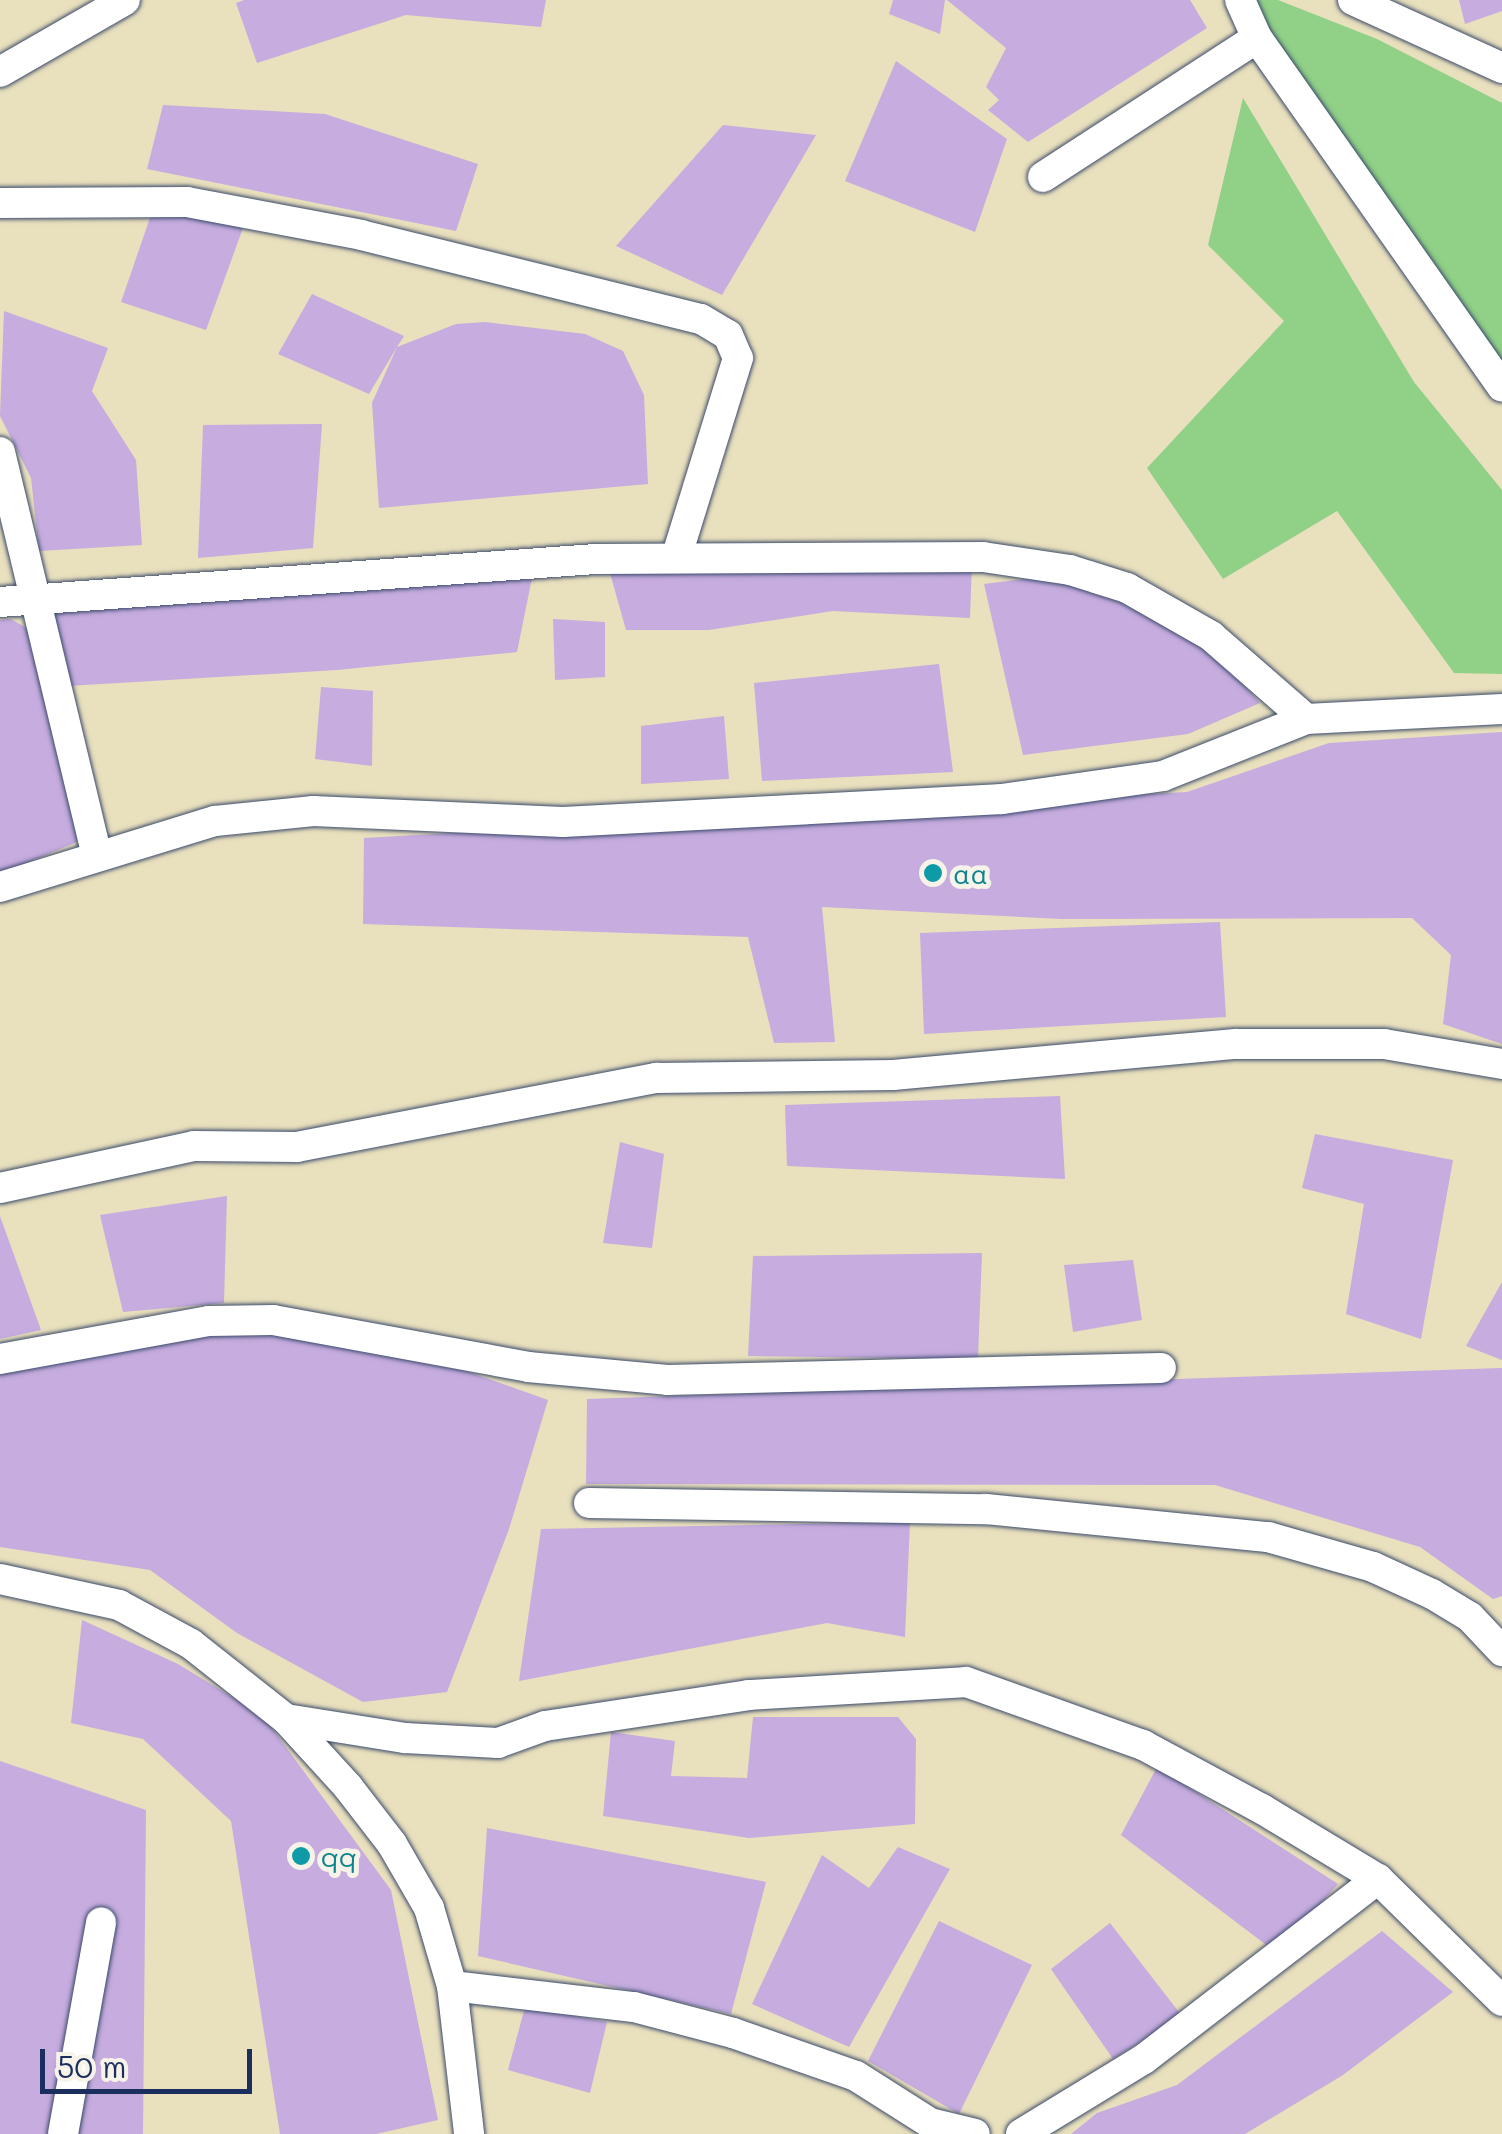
<!DOCTYPE html>
<html>
<head>
<meta charset="utf-8">
<style>
	body { margin:0 }
	#map { position:relative; width:1502px; height:2134px; overflow:hidden; background:#e9e0bd; font-family:Mali,sans-serif }
	div>[style] { position:absolute }
	.green>* { inset:0; background:#90d087 }
	.building>* { inset:0; background:#c6acdf }
	.roads { filter:drop-shadow(0 0 2px #3a4a6c) drop-shadow(0 0 2px #3a4a6c) }
	.minor>* { height:30px; margin:-15px; padding:0 15px; transform-origin:15px; border-radius:15px; background:#fff }
	.dots>* { width:28px; height:28px; translate:-50% -50%; box-sizing:border-box; border:5px solid #f7f3e8; border-radius:50% }
	span { translate:-50% -50%; white-space:nowrap; text-align:center; line-height:1.15; -webkit-text-stroke:10px #f7f3e8; paint-order:stroke }
	.culture-label { font-size:28px; color:#0d838f }
	.left { translate:0 -50%; text-align:left }
	.scale { position:absolute; left:40px; top:2049px; width:212px; height:45px; box-sizing:border-box; border:5px solid #1b2f5e; border-top:0; padding-left:12px; font-size:30px; line-height:35px; white-space:nowrap; color:#1b2f5e; -webkit-text-stroke:8px #f7f3e8; paint-order:stroke }
</style>
</head>
<body>
<div id="map">
	<div class="green">
		<i style="clip-path:polygon(1242px 0,1278px 0,1377px 39px,1502px 103px,1502px 367px)"></i>
		<i style="clip-path:polygon(1243px 98px,1414px 382px,1502px 490px,1502px 674px,1454px 673px,1337px 511px,1223px 579px,1147px 468px,1284px 321px,1208px 245px)"></i>
	</div>
	<div class="building">
		<i style="clip-path:polygon(244px 0,546px 0,541px 27px,406px 15px,257px 63px,236px 3px)"></i>
		<i style="clip-path:polygon(893px 0,945px 0,940px 34px,889px 14px)"></i>
		<i style="clip-path:polygon(947px 0,1190px 0,1207px 28px,1028px 142px,988px 110px,999px 100px,986px 87px,1006px 48px)"></i>
		<i style="clip-path:polygon(1459px 0,1502px 0,1502px 11px,1465px 24px)"></i>
		<i style="clip-path:polygon(896px 61px,1007px 139px,975px 232px,845px 181px)"></i>
		<i style="clip-path:polygon(163px 105px,325px 114px,478px 164px,456px 231px,147px 169px)"></i>
		<i style="clip-path:polygon(723px 125px,816px 135px,722px 295px,616px 246px)"></i>
		<i style="clip-path:polygon(154px 206px,243px 228px,206px 330px,121px 302px)"></i>
		<i style="clip-path:polygon(312px 294px,404px 336px,397px 347px,456px 324px,485px 322px,585px 334px,623px 351px,644px 395px,648px 484px,379px 508px,372px 403px,397px 347px,369px 394px,278px 354px)"></i>
		<i style="clip-path:polygon(4px 311px,108px 348px,92px 391px,136px 460px,142px 545px,39px 551px,31px 478px,0 416px)"></i>
		<i style="clip-path:polygon(322px 424px,313px 548px,198px 558px,203px 425px)"></i>
		<i style="clip-path:polygon(972px 562px,970px 618px,833px 611px,709px 630px,626px 630px,608px 566px)"></i>
		<i style="clip-path:polygon(533px 573px,517px 652px,337px 670px,68px 686px,50px 610px)"></i>
		<i style="clip-path:polygon(1058px 575px,1198px 633px,1260px 703px,1188px 734px,1023px 755px,984px 584px)"></i>
		<i style="clip-path:polygon(11px 619px,35px 633px,76px 787px,77px 842px,0 874px,0 620px)"></i>
		<i style="clip-path:polygon(553px 619px,605px 622px,605px 677px,555px 680px)"></i>
		<i style="clip-path:polygon(939px 664px,953px 772px,762px 781px,754px 683px)"></i>
		<i style="clip-path:polygon(321px 687px,373px 691px,372px 766px,315px 759px)"></i>
		<i style="clip-path:polygon(724px 716px,729px 779px,641px 784px,641px 726px)"></i>
		<i style="clip-path:polygon(1502px 732px,1502px 1044px,1443px 1024px,1451px 955px,1412px 918px,1062px 919px,822px 907px,835px 1042px,774px 1043px,748px 937px,363px 924px,364px 838px,1187px 792px,1329px 743px)"></i>
		<i style="clip-path:polygon(1220px 922px,1226px 1017px,924px 1034px,920px 933px)"></i>
		<i style="clip-path:polygon(1060px 1096px,1065px 1179px,787px 1166px,785px 1105px)"></i>
		<i style="clip-path:polygon(1315px 1134px,1453px 1160px,1421px 1339px,1346px 1314px,1364px 1204px,1302px 1188px)"></i>
		<i style="clip-path:polygon(620px 1142px,664px 1154px,652px 1248px,603px 1243px)"></i>
		<i style="clip-path:polygon(227px 1196px,224px 1303px,123px 1312px,100px 1215px)"></i>
		<i style="clip-path:polygon(0 1216px,41px 1330px,0 1339px)"></i>
		<i style="clip-path:polygon(982px 1253px,978px 1359px,748px 1356px,753px 1256px)"></i>
		<i style="clip-path:polygon(1133px 1260px,1142px 1320px,1073px 1332px,1064px 1265px)"></i>
		<i style="clip-path:polygon(1502px 1282px,1502px 1360px,1466px 1346px)"></i>
		<i style="clip-path:polygon(269px 1331px,401px 1348px,548px 1400px,509px 1529px,447px 1692px,363px 1702px,237px 1633px,150px 1570px,0 1547px,0 1370px,170px 1338px)"></i>
		<i style="clip-path:polygon(1502px 1368px,1502px 1596px,1493px 1599px,1420px 1547px,1215px 1485px,586px 1484px,587px 1399px)"></i>
		<i style="clip-path:polygon(910px 1522px,905px 1637px,827px 1623px,519px 1681px,541px 1529px)"></i>
		<i style="clip-path:polygon(82px 1620px,178px 1664px,263px 1716px,391px 1890px,438px 2120px,376px 2134px,280px 2134px,231px 1821px,143px 1739px,71px 1723px)"></i>
		<i style="clip-path:polygon(753px 1717px,898px 1717px,916px 1739px,915px 1824px,749px 1838px,603px 1816px,611px 1732px,675px 1741px,671px 1776px,747px 1778px)"></i>
		<i style="clip-path:polygon(0 1761px,146px 1810px,143px 2134px,0 2134px)"></i>
		<i style="clip-path:polygon(1157px 1767px,1338px 1884px,1277px 1953px,1121px 1835px)"></i>
		<i style="clip-path:polygon(487px 1828px,766px 1882px,731px 2014px,478px 1956px)"></i>
		<i style="clip-path:polygon(898px 1847px,950px 1869px,849px 2047px,752px 2004px,822px 1855px,869px 1888px)"></i>
		<i style="clip-path:polygon(939px 1921px,1032px 1965px,959px 2114px,868px 2061px)"></i>
		<i style="clip-path:polygon(1110px 1923px,1182px 2016px,1113px 2059px,1051px 1969px)"></i>
		<i style="clip-path:polygon(1382px 1931px,1453px 1992px,1343px 2075px,1245px 2134px,1071px 2134px,1097px 2113px,1177px 2085px)"></i>
		<i style="clip-path:polygon(525px 2007px,607px 2022px,590px 2093px,508px 2070px)"></i>
	</div>
	<div class="roads">
		<div class="minor">
			<i style="left:1240px;top:0;width:42px;rotate:65.9deg"></i>
			<i style="left:1257px;top:38px;width:426px;rotate:54.9deg"></i>
			<i style="left:1353px;top:0;width:164px;rotate:24.5deg"></i>
			<i style="left:0;top:72px;width:144px;rotate:-29.9deg"></i>
			<i style="left:1043px;top:177px;width:255px;rotate:-33deg"></i>
			<i style="left:0;top:203px;width:187px;rotate:-0.3deg"></i>
			<i style="left:187px;top:202px;width:177px;rotate:10.7deg"></i>
			<i style="left:361px;top:235px;width:350px;rotate:13.9deg"></i>
			<i style="left:701px;top:319px;width:31px;rotate:31deg"></i>
			<i style="left:728px;top:335px;width:25px;rotate:67deg"></i>
			<i style="left:738px;top:358px;width:209px;rotate:107.2deg"></i>
			<i style="left:0;top:452px;width:412px;rotate:76.5deg"></i>
			<i style="left:0;top:602px;width:597px;rotate:-4.13deg"></i>
			<i style="left:595px;top:559px;width:388px;rotate:-0.3deg"></i>
			<i style="left:983px;top:557px;width:88px;rotate:8.5deg"></i>
			<i style="left:1070px;top:570px;width:60px;rotate:17.5deg"></i>
			<i style="left:1127px;top:588px;width:97px;rotate:29.7deg"></i>
			<i style="left:1211px;top:636px;width:126px;rotate:41.1deg"></i>
			<i style="left:0;top:887px;width:225px;rotate:-17.1deg"></i>
			<i style="left:215px;top:821px;width:99px;rotate:-5.8deg"></i>
			<i style="left:313px;top:811px;width:250px;rotate:2.5deg"></i>
			<i style="left:563px;top:822px;width:440px;rotate:-3deg"></i>
			<i style="left:1002px;top:799px;width:163px;rotate:-8.1deg"></i>
			<i style="left:1163px;top:776px;width:154px;rotate:-21.7deg"></i>
			<i style="left:1306px;top:719px;width:196px;rotate:-2.9deg"></i>
			<i style="left:0;top:1188px;width:198px;rotate:-12.2deg"></i>
			<i style="left:194px;top:1146px;width:103px;rotate:0.6deg"></i>
			<i style="left:297px;top:1147px;width:366px;rotate:-10.9deg"></i>
			<i style="left:656px;top:1078px;width:237px;rotate:-0.7deg"></i>
			<i style="left:893px;top:1075px;width:344px;rotate:-5.2deg"></i>
			<i style="left:1236px;top:1044px;width:148px"></i>
			<i style="left:1384px;top:1044px;width:120px;rotate:9.6deg"></i>
			<i style="left:0;top:1359px;width:212px;rotate:-10.3deg"></i>
			<i style="left:209px;top:1321px;width:64px;rotate:-0.9deg"></i>
			<i style="left:273px;top:1320px;width:259px;rotate:10.4deg"></i>
			<i style="left:528px;top:1367px;width:140px;rotate:5.3deg"></i>
			<i style="left:667px;top:1380px;width:494px;rotate:-1.4deg"></i>
			<i style="left:589px;top:1503px;width:397px;rotate:0.9deg"></i>
			<i style="left:986px;top:1509px;width:283px;rotate:5.7deg"></i>
			<i style="left:1268px;top:1537px;width:109px;rotate:15.9deg"></i>
			<i style="left:1373px;top:1567px;width:65px;rotate:24.6deg"></i>
			<i style="left:1432px;top:1594px;width:44px;rotate:31.2deg"></i>
			<i style="left:1470px;top:1617px;width:47px;rotate:46.7deg"></i>
			<i style="left:0;top:1579px;width:122px;rotate:12.3deg"></i>
			<i style="left:119px;top:1605px;width:82px;rotate:28.4deg"></i>
			<i style="left:191px;top:1644px;width:121px;rotate:38.3deg"></i>
			<i style="left:286px;top:1719px;width:92px;rotate:47.6deg"></i>
			<i style="left:348px;top:1787px;width:72px;rotate:52.3deg"></i>
			<i style="left:392px;top:1844px;width:74px;rotate:60deg"></i>
			<i style="left:429px;top:1908px;width:81px;rotate:73.6deg"></i>
			<i style="left:452px;top:1986px;width:149px;rotate:83.4deg"></i>
			<i style="left:286px;top:1719px;width:121px;rotate:9.1deg"></i>
			<i style="left:405px;top:1738px;width:93px;rotate:3.1deg"></i>
			<i style="left:498px;top:1743px;width:50px;rotate:-19.9deg"></i>
			<i style="left:545px;top:1726px;width:206px;rotate:-8.6deg"></i>
			<i style="left:749px;top:1695px;width:217px;rotate:-3.4deg"></i>
			<i style="left:966px;top:1682px;width:188px;rotate:19.6deg"></i>
			<i style="left:1143px;top:1745px;width:135px;rotate:28.3deg"></i>
			<i style="left:1262px;top:1809px;width:135px;rotate:31.1deg"></i>
			<i style="left:1378px;top:1879px;width:174px;rotate:44.5deg"></i>
			<i style="left:452px;top:1986px;width:183px;rotate:6.6deg"></i>
			<i style="left:634px;top:2007px;width:102px;rotate:14.7deg"></i>
			<i style="left:733px;top:2033px;width:130px;rotate:19.3deg"></i>
			<i style="left:856px;top:2076px;width:88px;rotate:32.4deg"></i>
			<i style="left:930px;top:2123px;width:46px;rotate:13.7deg"></i>
			<i style="left:63px;top:2134px;width:215px;rotate:-79.8deg"></i>
			<i style="left:1021px;top:2134px;width:144px;rotate:-31.4deg"></i>
			<i style="left:1144px;top:2059px;width:295px;rotate:-37.6deg"></i>
		</div>
	</div>
	<div class="dots">
		<i style="left:933px;top:873px;background:#0f9aa8"></i>
		<i style="left:301px;top:1856px;background:#0f9aa8"></i>
	</div>
	<div class="culture-label">
		<span class="left" style="left:953px;top:873px">aa</span>
		<span class="left" style="left:321px;top:1856px">qq</span>
	</div>
	<div class="scale">50 m</div>
</div>
</body>
</html>
